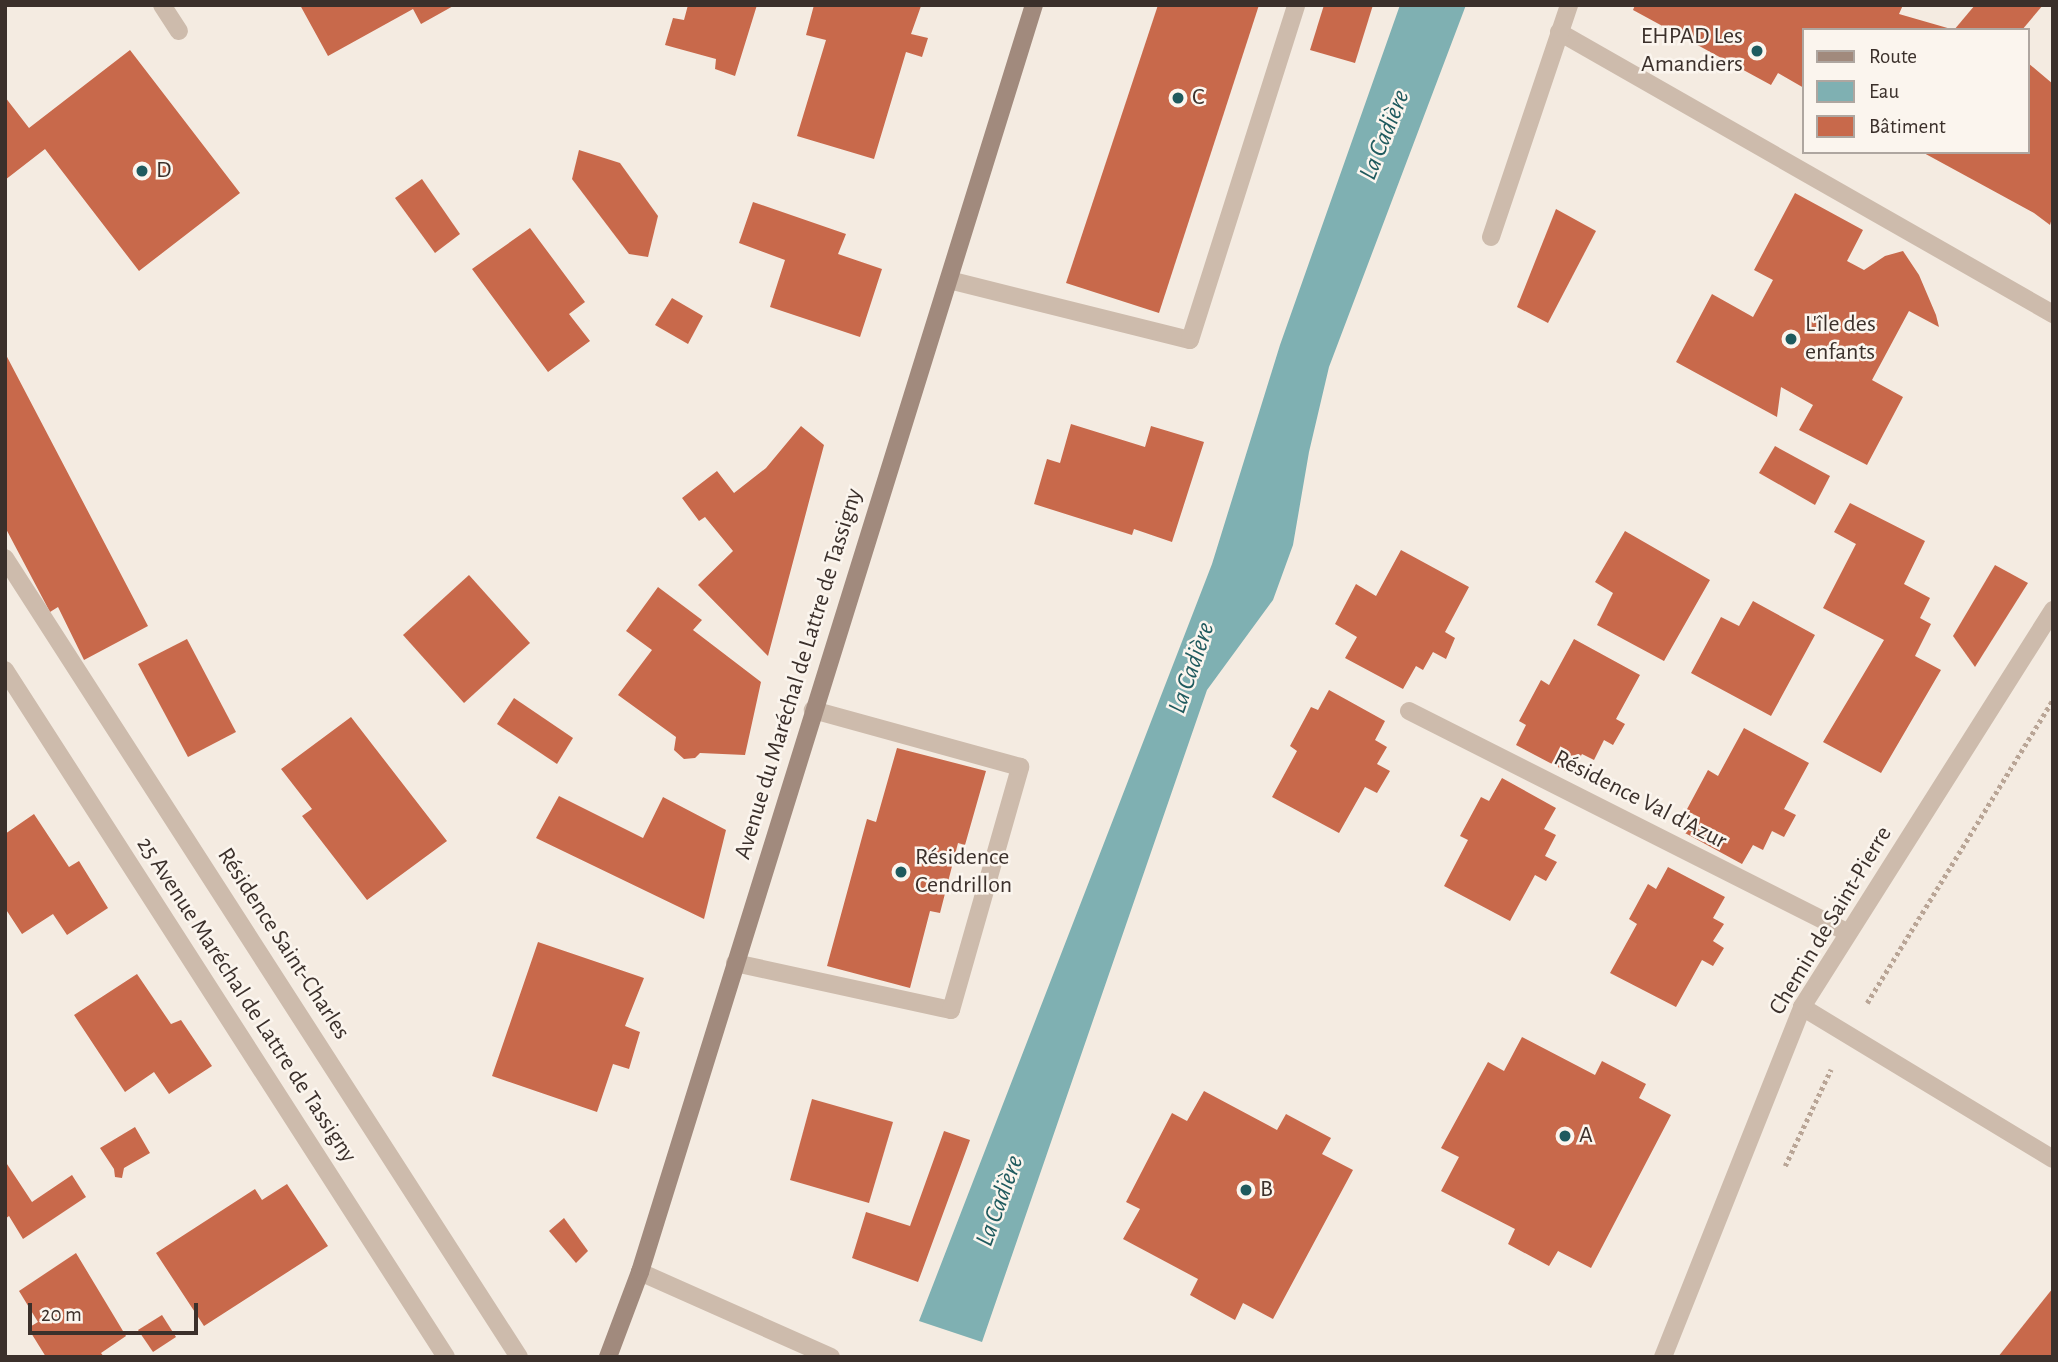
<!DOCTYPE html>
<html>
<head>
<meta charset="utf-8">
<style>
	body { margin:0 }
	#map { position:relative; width:2058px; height:1362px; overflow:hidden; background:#f4ebe1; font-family:"Alegreya Sans",sans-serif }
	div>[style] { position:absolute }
	.water>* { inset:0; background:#7fb0b2 }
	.building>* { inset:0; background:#c8694b }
	.path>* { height:4.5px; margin-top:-2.25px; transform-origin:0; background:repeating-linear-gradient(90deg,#b9a596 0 3.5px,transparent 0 7px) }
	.service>* { height:18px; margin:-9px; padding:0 9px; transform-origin:9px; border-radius:9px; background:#cdbbac }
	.minor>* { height:18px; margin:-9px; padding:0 9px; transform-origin:9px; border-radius:9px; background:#cdbbac }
	.secondary>* { height:18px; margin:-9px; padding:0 9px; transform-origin:9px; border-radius:9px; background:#a18a7d }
	.dots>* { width:19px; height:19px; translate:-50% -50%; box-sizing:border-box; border:4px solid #fbf5ee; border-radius:50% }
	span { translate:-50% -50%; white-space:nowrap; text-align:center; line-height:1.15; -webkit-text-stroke:5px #fbf5ee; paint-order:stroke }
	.poi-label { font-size:24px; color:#3b302b }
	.right { translate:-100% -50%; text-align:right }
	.left { translate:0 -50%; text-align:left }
	.street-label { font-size:24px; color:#3b302b }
	.water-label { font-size:26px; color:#1f5a5e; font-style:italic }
	.frame { position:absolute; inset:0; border:7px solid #3b302b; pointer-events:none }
	.legend { position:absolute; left:1802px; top:28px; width:228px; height:126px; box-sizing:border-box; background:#fbf5ee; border:2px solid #aea6a0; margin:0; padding:9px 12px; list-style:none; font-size:21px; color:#3b302b }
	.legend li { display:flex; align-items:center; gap:14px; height:35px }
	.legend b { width:35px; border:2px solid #aea6a0 }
	.scale { position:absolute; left:28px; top:1303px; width:170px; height:32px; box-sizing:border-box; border:4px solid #3b302b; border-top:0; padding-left:9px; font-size:21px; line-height:24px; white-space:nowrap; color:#3b302b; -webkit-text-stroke:5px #fbf5ee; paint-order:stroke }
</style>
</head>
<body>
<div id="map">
	<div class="water">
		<i style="clip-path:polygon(1400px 5px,1466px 5px,1329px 367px,1309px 452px,1293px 545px,1273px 600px,1207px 690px,982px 1342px,919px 1321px,1212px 564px,1280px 345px)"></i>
	</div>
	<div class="building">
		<i style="clip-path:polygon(300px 5px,455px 5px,421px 24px,413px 9px,328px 56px)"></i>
		<i style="clip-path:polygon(688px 5px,757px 5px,735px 76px,715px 69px,716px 59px,665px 45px,673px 18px,684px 20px)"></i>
		<i style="clip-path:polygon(814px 5px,921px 6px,911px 34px,928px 38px,922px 57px,906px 52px,874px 159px,797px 136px,826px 40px,806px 35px)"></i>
		<i style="clip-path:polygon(1158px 5px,1259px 5px,1159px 313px,1066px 283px)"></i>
		<i style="clip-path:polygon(1324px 5px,1373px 5px,1355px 63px,1310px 50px)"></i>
		<i style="clip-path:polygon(1635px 5px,1903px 5px,1899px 14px,1951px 29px,1804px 30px,1804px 88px,1778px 73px,1771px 85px,1633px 10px)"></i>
		<i style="clip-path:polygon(1975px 5px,2043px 5px,2022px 30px,1954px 30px)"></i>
		<i style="clip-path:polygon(130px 50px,240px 193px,139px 271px,45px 149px,5px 180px,5px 97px,29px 128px)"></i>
		<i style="clip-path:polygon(2028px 63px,2053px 84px,2053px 214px,2050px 225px,2034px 213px,1922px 152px,2028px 152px)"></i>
		<i style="clip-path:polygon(579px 150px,620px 163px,658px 216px,648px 257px,629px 254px,572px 179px)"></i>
		<i style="clip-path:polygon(422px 179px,460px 234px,435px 253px,395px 198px)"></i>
		<i style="clip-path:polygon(1795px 193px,1863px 230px,1847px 261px,1864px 270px,1885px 256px,1903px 251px,1919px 275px,1936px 315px,1939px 327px,1909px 311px,1872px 380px,1903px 397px,1867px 465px,1799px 430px,1813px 405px,1781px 387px,1777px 417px,1676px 362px,1712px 294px,1753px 317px,1773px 280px,1754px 270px)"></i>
		<i style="clip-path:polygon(753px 202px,846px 234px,838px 254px,882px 269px,860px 337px,770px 307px,785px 260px,739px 243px)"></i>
		<i style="clip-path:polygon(1556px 209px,1596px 231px,1548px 323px,1517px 307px)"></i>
		<i style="clip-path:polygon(530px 228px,585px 302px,569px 314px,590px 341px,548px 372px,472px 269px)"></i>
		<i style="clip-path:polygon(672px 298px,703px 316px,688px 344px,655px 325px)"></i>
		<i style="clip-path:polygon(5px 353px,148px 626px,84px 660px,58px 607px,50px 612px,5px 527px)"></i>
		<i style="clip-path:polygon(1071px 424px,1145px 447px,1151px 426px,1204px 442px,1172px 542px,1134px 529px,1132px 535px,1034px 504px,1047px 459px,1060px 463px)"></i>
		<i style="clip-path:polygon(801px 426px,824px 445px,768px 656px,698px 585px,733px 551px,705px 517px,699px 521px,682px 498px,717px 471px,734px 493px,766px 468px)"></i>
		<i style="clip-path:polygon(1775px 446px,1830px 476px,1815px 505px,1759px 473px)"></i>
		<i style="clip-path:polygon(1850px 503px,1925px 541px,1904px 584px,1930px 598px,1920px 618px,1931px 624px,1915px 656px,1941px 670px,1881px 773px,1823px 742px,1884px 640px,1823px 608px,1856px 544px,1834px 532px)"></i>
		<i style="clip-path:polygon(1625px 531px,1710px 580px,1664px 661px,1597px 625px,1613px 593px,1595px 582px)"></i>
		<i style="clip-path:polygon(1401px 550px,1469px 587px,1445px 632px,1455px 638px,1446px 659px,1433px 652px,1423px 670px,1416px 666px,1403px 689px,1345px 658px,1357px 637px,1335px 624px,1356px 584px,1376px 596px)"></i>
		<i style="clip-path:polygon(1995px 565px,2028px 583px,1975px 667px,1953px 636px)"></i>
		<i style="clip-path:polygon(469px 575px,530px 643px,464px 703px,403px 635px)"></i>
		<i style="clip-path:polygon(658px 587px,702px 620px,693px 630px,761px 682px,745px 755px,700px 753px,695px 758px,684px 759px,674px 750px,676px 737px,618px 695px,652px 650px,626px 631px)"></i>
		<i style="clip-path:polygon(1753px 601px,1815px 635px,1771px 716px,1691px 673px,1721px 617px,1739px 626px)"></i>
		<i style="clip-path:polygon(187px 639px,236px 732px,188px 757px,138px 664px)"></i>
		<i style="clip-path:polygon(1574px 639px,1640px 675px,1616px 719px,1625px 724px,1613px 745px,1604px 740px,1594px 760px,1582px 754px,1571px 774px,1516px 745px,1526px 725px,1519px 721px,1541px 680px,1549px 685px)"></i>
		<i style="clip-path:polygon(1329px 690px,1385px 721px,1375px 740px,1387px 747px,1377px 764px,1390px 771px,1377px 793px,1365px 787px,1339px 833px,1272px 797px,1297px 751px,1290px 746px,1311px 707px,1318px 710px)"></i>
		<i style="clip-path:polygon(514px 698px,573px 738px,557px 764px,497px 724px)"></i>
		<i style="clip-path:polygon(351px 717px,447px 841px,367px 900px,302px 816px,312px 809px,281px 769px)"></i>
		<i style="clip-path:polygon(1744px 728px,1809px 763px,1784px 809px,1796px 815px,1784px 837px,1772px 831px,1763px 850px,1753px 845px,1742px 864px,1685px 833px,1695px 815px,1686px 811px,1708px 770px,1718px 776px)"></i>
		<i style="clip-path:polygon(897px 748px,986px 771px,965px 845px,958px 843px,940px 913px,930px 911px,910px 988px,827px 966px,867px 819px,876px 822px)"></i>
		<i style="clip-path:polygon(1502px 778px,1556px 808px,1544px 829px,1556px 835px,1545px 856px,1557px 862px,1546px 881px,1535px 875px,1510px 921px,1444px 886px,1468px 840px,1460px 836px,1481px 797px,1489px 801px)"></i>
		<i style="clip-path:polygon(559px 796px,643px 838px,663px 797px,726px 830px,704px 919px,536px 838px)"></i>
		<i style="clip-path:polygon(34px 814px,69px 867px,79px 861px,108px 908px,67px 935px,53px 914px,22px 934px,5px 908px,5px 834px)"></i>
		<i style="clip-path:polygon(1668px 867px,1725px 897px,1713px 918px,1724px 924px,1713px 941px,1724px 948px,1713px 966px,1702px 960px,1676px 1007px,1610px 973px,1637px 924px,1629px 919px,1648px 884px,1656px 889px)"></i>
		<i style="clip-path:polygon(538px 942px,644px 978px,625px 1026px,640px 1032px,629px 1069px,613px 1064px,597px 1112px,492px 1076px)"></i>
		<i style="clip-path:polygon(137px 974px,171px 1024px,181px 1020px,212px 1066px,169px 1094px,154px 1072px,125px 1092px,74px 1015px)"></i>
		<i style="clip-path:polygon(1522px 1037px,1595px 1075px,1602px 1061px,1646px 1084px,1639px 1098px,1671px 1115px,1591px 1268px,1558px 1251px,1549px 1266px,1508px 1244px,1515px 1229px,1441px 1191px,1459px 1157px,1441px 1148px,1488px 1062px,1504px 1071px)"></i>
		<i style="clip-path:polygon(1204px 1091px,1277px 1130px,1286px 1114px,1331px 1138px,1322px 1154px,1353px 1170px,1273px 1319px,1243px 1303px,1235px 1320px,1190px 1295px,1198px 1279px,1123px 1239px,1140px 1209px,1126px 1202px,1172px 1113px,1187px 1121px)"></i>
		<i style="clip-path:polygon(812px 1099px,893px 1122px,869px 1203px,790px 1180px)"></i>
		<i style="clip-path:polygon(135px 1127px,150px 1153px,124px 1168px,122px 1178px,115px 1177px,114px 1169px,100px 1148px)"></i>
		<i style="clip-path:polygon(944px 1131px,970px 1140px,918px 1282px,852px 1258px,866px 1212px,910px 1226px)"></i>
		<i style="clip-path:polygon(5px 1161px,32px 1202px,72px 1175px,86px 1197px,23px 1239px,9px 1216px,5px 1219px)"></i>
		<i style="clip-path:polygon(287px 1184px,328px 1246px,204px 1326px,156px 1253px,255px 1189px,262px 1200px)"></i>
		<i style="clip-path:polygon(564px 1218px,588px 1251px,576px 1263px,549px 1231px)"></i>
		<i style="clip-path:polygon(76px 1253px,126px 1336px,101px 1353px,104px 1357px,46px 1357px,28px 1328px,38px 1322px,19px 1291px)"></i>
		<i style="clip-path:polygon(2053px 1288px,2053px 1357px,1998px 1357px)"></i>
		<i style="clip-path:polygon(162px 1315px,176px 1337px,153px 1352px,138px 1330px)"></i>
	</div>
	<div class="path">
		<i style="left:1867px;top:1003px;width:356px;rotate:-58.5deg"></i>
		<i style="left:1785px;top:1166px;width:107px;rotate:-64.6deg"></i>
	</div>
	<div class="service">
		<i style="left:949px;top:280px;width:248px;rotate:14deg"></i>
		<i style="left:1190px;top:340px;width:351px;rotate:-72.4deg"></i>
		<i style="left:735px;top:963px;width:221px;rotate:12.3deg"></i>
		<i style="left:951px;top:1010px;width:253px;rotate:-74.1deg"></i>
		<i style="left:1020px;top:767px;width:215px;rotate:-164.6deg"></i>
		<i style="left:1802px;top:1007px;width:293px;rotate:31.2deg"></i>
	</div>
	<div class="minor">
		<i style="left:162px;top:5px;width:31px;rotate:57deg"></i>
		<i style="left:1559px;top:32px;width:569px;rotate:29.72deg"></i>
		<i style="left:1491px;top:237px;width:245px;rotate:-71.4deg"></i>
		<i style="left:5px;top:558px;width:950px;rotate:57.25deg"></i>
		<i style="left:5px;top:670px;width:816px;rotate:57.3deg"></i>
		<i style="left:1409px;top:711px;width:492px;rotate:26.8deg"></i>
		<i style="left:640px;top:1272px;width:209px;rotate:24deg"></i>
		<i style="left:1663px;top:1357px;width:377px;rotate:-68.3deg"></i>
		<i style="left:1802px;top:1007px;width:470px;rotate:-57.7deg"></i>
	</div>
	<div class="secondary">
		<i style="left:608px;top:1357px;width:91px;rotate:-69.4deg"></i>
		<i style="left:640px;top:1272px;width:1327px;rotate:-72.73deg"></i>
	</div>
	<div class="dots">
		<i style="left:1757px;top:51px;background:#1f5a5e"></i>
		<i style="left:1178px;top:98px;background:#1f5a5e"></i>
		<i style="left:142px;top:171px;background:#1f5a5e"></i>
		<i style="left:1791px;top:339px;background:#1f5a5e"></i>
		<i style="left:901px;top:872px;background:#1f5a5e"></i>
		<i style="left:1565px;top:1136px;background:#1f5a5e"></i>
		<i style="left:1246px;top:1190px;background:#1f5a5e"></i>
	</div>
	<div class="poi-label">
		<span class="right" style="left:1743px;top:51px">EHPAD Les<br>Amandiers</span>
		<span class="left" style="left:1192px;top:98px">C</span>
		<span class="left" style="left:156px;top:171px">D</span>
		<span class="left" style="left:1805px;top:339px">L'île des<br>enfants</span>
		<span class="left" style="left:915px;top:872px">Résidence<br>Cendrillon</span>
		<span class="left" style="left:1579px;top:1136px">A</span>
		<span class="left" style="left:1260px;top:1190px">B</span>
	</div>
	<div class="street-label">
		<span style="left:799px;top:674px;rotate:-73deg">Avenue du Maréchal de Lattre de Tassigny</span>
		<span style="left:1640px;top:800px;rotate:27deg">Résidence Val d'Azur</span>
		<span style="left:1831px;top:921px;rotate:-59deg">Chemin de Saint-Pierre</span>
		<span style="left:283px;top:944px;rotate:57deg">Résidence Saint-Charles</span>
		<span style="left:246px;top:1000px;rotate:57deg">25 Avenue Maréchal de Lattre de Tassigny</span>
	</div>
	<div class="water-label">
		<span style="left:1385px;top:135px;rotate:-68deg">La Cadière</span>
		<span style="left:1192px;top:668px;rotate:-71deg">La Cadière</span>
		<span style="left:1000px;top:1201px;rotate:-70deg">La Cadière</span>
	</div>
	<div class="frame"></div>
	<ul class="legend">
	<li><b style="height:9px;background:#a18a7d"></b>Route</li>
	<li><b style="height:19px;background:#7fb0b2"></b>Eau</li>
	<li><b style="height:19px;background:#c8694b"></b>Bâtiment</li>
	</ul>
	<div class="scale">20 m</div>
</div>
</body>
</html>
